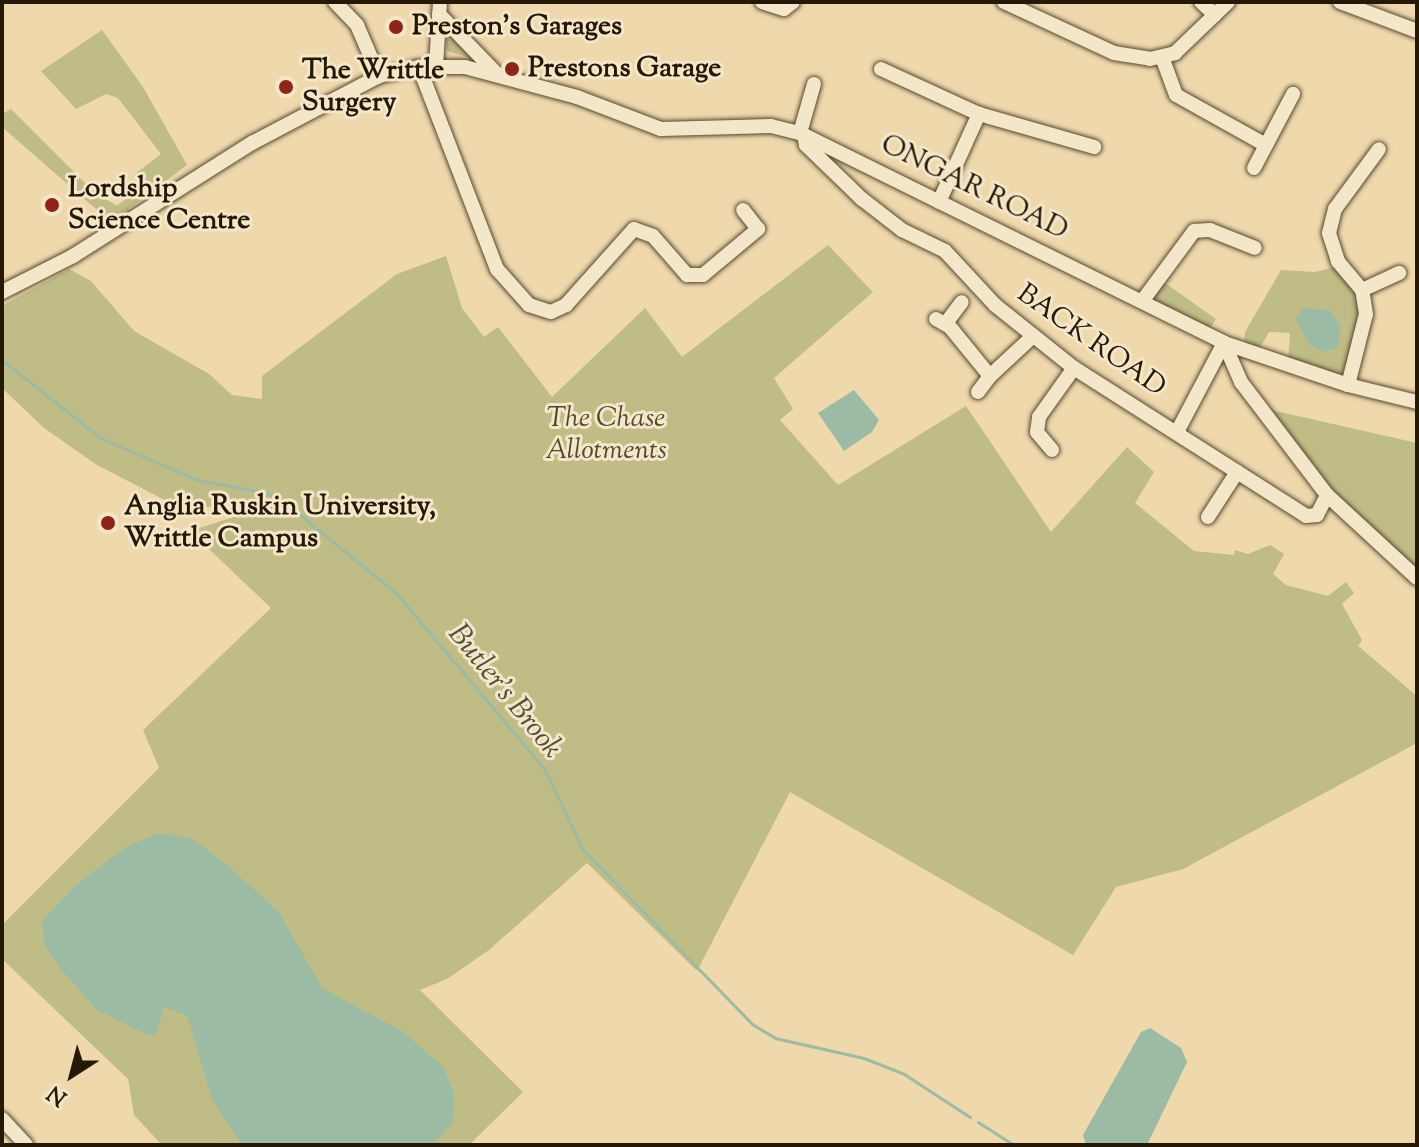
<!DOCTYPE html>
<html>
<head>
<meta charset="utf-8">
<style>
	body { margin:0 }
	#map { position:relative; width:1419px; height:1147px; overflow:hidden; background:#eed8ac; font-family:"Sorts Mill Goudy",serif }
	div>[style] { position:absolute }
	.green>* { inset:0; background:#bfbd85 }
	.water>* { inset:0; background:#9bbba4 }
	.stream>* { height:3px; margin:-1.5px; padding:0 1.5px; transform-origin:1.5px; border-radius:1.5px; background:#9bbba4 }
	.roads { filter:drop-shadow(0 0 2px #574830) drop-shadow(0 0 2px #574830) }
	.minor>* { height:14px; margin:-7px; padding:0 7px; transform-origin:7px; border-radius:7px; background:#f4e6c9 }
	.dots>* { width:22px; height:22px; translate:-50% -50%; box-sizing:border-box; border:4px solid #f4e6c9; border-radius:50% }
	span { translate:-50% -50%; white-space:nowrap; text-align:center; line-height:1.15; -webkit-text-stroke:6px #f4e6c9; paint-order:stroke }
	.poi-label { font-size:28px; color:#251806; font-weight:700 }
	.left { translate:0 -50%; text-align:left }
	.street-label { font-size:28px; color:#251806 }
	.park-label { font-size:28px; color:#534a2c; font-style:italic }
	.water-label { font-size:30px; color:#4e513d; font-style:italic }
	.frame { position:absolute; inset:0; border:4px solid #251806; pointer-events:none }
	.north { position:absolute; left:32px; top:1035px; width:80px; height:80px; -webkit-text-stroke:6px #f4e6c9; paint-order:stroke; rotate:216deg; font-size:22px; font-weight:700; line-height:32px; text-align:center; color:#251806 }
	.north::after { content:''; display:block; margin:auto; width:28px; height:36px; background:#251806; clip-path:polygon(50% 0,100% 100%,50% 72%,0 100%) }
</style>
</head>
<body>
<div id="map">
	<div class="green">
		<i style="clip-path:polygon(445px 28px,474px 59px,447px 51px)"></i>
		<i style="clip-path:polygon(102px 30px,143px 87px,187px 165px,111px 222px,2px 127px,2px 114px,11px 109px,92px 190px,117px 206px,139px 188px,135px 174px,161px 154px,118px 98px,106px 94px,76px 109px,41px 71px)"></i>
		<i style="clip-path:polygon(828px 245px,873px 292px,774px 378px,793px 409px,780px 420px,838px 485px,966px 406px,1051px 532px,1127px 447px,1154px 472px,1135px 503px,1194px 551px,1234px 555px,1235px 550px,1248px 554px,1270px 545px,1284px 554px,1273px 574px,1286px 585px,1328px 596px,1346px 582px,1354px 593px,1342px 604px,1362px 640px,1358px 646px,1417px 696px,1417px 743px,1183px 869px,1116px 887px,1073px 955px,790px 792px,697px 971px,587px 863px,489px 950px,447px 979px,420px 990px,523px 1092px,469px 1145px,162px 1145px,134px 1115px,128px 1079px,2px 959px,2px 925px,159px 768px,143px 730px,271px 608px,190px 531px,240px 515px,246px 502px,184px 510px,97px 465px,44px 428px,2px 388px,2px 306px,69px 269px,91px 281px,134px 331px,209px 374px,232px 395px,262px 399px,262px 376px,397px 274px,446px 256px,462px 308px,484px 337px,498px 327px,552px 397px,645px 308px,682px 357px)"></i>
		<i style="clip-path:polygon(1342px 265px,1363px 299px,1346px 383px,1288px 361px,1290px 333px,1269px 332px,1258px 351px,1244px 346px,1245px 332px,1281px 270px,1315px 272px)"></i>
		<i style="clip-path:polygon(1158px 278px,1216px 319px,1205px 335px,1144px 300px)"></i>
		<i style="clip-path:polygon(1258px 407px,1417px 443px,1417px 578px,1367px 535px)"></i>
	</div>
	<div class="water">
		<i style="clip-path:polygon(1304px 308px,1329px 310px,1341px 327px,1338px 347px,1325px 352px,1310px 345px,1295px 318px)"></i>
		<i style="clip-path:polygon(854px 390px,879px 420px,872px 432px,844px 451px,818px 413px)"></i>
		<i style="clip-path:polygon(158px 833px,191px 838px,227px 865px,278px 911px,323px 989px,402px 1031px,443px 1067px,455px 1097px,452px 1124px,432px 1145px,242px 1145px,212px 1099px,187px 1016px,164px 1007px,156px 1035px,145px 1034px,96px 1009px,61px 969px,44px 945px,42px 920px,77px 884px,126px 847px)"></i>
		<i style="clip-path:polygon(1150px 1028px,1181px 1048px,1187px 1062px,1147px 1145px,1086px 1145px,1083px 1135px,1141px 1032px)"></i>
	</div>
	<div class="stream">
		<i style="left:2px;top:360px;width:124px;rotate:38.4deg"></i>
		<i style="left:99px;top:437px;width:107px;rotate:23.7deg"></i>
		<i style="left:197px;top:480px;width:72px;rotate:10.4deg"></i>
		<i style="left:268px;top:493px;width:37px;rotate:34deg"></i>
		<i style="left:299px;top:514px;width:127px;rotate:39.2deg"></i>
		<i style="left:397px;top:594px;width:230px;rotate:49.9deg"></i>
		<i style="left:545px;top:770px;width:89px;rotate:64.6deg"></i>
		<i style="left:583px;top:850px;width:243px;rotate:45.8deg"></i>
		<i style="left:752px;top:1024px;width:27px;rotate:31deg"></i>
		<i style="left:775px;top:1038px;width:91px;rotate:12.7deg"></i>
		<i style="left:864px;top:1058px;width:43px;rotate:21.8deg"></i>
		<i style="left:904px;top:1074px;width:79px;rotate:33.1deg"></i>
		<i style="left:978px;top:1122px;width:43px;rotate:32.6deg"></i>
	</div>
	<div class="roads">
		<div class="minor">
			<i style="left:335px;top:2px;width:32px;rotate:46deg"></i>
			<i style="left:357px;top:25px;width:56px;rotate:66.7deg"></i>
			<i style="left:762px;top:2px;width:23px;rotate:18deg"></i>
			<i style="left:784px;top:9px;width:11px;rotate:-38deg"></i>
			<i style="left:1004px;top:2px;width:121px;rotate:24.9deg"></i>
			<i style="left:1114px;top:53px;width:36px;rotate:9deg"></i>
			<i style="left:1150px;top:59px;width:26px;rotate:-13deg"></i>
			<i style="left:1175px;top:53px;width:74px;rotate:-43.9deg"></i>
			<i style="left:1201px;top:2px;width:19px;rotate:43deg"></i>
			<i style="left:1340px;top:2px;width:82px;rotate:20.6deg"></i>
			<i style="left:439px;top:14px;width:83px;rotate:46deg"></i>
			<i style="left:1162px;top:57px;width:40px;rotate:69.8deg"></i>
			<i style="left:1176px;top:95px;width:103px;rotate:29.1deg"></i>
			<i style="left:436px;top:66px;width:64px;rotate:-86.4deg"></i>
			<i style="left:419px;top:67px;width:217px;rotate:68.9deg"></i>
			<i style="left:497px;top:269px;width:48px;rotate:48.4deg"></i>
			<i style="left:529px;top:305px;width:23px;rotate:18deg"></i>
			<i style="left:551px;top:312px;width:17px;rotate:-25deg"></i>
			<i style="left:566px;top:305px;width:102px;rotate:-48.2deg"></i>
			<i style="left:634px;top:229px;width:20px;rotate:20deg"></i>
			<i style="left:653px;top:236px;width:52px;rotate:48.9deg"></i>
			<i style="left:687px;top:275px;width:16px"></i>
			<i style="left:703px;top:275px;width:72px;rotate:-39.9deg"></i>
			<i style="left:758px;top:229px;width:24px;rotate:-128deg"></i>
			<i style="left:881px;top:69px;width:108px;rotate:24.7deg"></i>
			<i style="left:979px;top:114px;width:120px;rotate:16deg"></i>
			<i style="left:800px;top:133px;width:51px;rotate:-74.1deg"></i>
			<i style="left:804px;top:135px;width:10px;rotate:79deg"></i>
			<i style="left:806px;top:145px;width:78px;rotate:44deg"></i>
			<i style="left:862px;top:199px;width:51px;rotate:37.8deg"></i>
			<i style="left:902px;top:230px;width:48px;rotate:26deg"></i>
			<i style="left:945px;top:251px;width:74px;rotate:47.2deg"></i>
			<i style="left:995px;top:305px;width:101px;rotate:38.6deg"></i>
			<i style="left:1074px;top:368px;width:275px;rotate:32.5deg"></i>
			<i style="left:1306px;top:516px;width:11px;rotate:-5deg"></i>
			<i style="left:1317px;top:515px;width:22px;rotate:-63deg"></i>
			<i style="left:1254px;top:168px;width:84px;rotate:-62.2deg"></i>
			<i style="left:939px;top:202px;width:97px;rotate:-65.6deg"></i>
			<i style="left:1362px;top:290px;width:38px;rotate:-130deg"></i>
			<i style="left:1338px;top:261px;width:29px;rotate:-108deg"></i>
			<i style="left:1329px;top:233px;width:25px;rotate:-76deg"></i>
			<i style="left:1335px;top:209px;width:74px;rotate:-53.7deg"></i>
			<i style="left:2px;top:292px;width:80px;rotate:-26.9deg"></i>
			<i style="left:73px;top:256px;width:212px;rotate:-32.3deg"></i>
			<i style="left:252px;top:143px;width:144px;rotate:-27.8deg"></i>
			<i style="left:379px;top:76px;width:41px;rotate:-12.7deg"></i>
			<i style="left:419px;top:67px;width:46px"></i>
			<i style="left:465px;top:67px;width:116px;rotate:15deg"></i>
			<i style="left:577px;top:97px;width:90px;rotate:20.9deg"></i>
			<i style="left:661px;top:129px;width:110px;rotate:-1.6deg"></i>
			<i style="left:771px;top:126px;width:30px;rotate:14deg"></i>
			<i style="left:800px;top:133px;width:473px;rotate:26.3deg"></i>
			<i style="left:1224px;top:343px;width:131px;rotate:18.7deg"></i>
			<i style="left:1348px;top:385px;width:71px;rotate:13.8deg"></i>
			<i style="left:1143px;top:300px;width:86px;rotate:-53.5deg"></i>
			<i style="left:1194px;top:231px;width:16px;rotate:-4deg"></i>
			<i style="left:1210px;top:230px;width:48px;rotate:21.8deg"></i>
			<i style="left:936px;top:319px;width:16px;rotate:30deg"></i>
			<i style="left:950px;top:327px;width:63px;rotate:50.8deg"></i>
			<i style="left:990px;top:376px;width:59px;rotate:-42.9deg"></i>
			<i style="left:946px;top:323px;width:26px;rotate:-53deg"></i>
			<i style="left:1224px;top:343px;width:43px;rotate:66.4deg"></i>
			<i style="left:1241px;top:382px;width:142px;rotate:52.7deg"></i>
			<i style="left:1327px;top:495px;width:122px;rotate:42.7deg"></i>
			<i style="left:1348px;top:385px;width:73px;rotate:-75.8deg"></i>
			<i style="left:1366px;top:314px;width:24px;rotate:-99deg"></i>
			<i style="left:1362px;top:290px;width:41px;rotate:-24.7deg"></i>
			<i style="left:978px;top:392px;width:20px;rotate:-53deg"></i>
			<i style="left:1177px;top:432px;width:101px;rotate:-62.2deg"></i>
			<i style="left:1052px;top:450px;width:23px;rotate:-130deg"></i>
			<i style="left:1037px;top:432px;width:15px;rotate:-82deg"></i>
			<i style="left:1039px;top:417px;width:60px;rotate:-54.5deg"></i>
			<i style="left:1208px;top:517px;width:54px;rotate:-57.2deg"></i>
			<i style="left:2px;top:1119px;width:35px;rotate:47deg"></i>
		</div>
	</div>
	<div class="dots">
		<i style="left:396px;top:27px;background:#8f2418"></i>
		<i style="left:512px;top:69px;background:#8f2418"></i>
		<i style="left:286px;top:87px;background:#8f2418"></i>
		<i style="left:52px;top:205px;background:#8f2418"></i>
		<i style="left:108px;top:523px;background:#8f2418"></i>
	</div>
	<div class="poi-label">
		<span class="left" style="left:412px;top:27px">Preston's Garages</span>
		<span class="left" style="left:528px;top:69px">Prestons Garage</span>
		<span class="left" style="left:302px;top:87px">The Writtle<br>Surgery</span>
		<span class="left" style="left:68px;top:205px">Lordship<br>Science Centre</span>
		<span class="left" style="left:124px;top:523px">Anglia Ruskin University,<br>Writtle Campus</span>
	</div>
	<div class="street-label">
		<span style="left:974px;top:188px;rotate:26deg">ONGAR ROAD</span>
		<span style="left:1091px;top:341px;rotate:35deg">BACK ROAD</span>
	</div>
	<div class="park-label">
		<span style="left:606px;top:435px">The Chase<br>Allotments</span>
	</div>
	<div class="water-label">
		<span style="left:504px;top:692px;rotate:51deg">Butler's Brook</span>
	</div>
	<div class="frame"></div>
	<div class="north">N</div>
</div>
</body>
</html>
